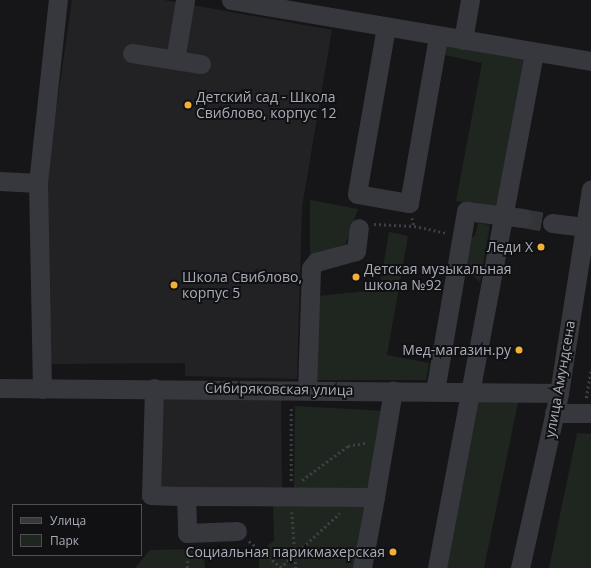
<!DOCTYPE html>
<html>
<head>
<meta charset="utf-8">
<style>
	body { margin:0 }
	#map { position:relative; width:591px; height:568px; overflow:hidden; background:#161618; font-family:"Open Sans",sans-serif }
	div>[style] { position:absolute }
	.built>* { inset:0; background:#222225 }
	.green>* { inset:0; background:#1e261f }
	.minor-tunnel>* { height:19px; margin-top:-9.5px; transform-origin:0; background:repeating-linear-gradient(90deg,#333438 0 19px,transparent 0 29px) }
	.path>* { height:2.5px; margin-top:-1.25px; transform-origin:0; background:repeating-linear-gradient(90deg,#3d3f44 0 2px,transparent 0 5px) }
	.minor>* { height:19px; margin:-9.5px; padding:0 9.5px; transform-origin:9.5px; border-radius:9.5px; background:#37383d }
	.dots>* { width:11px; height:11px; translate:-50% -50%; box-sizing:border-box; border:2px solid #111113; border-radius:50% }
	span { translate:-50% -50%; white-space:nowrap; text-align:center; line-height:1.15; -webkit-text-stroke:4px #111113; paint-order:stroke }
	.poi-label { font-size:14px; color:#a8adb8 }
	.left { translate:0 -50%; text-align:left }
	.right { translate:-100% -50%; text-align:right }
	.street-label { font-size:14px; color:#a8adb8 }
	.legend { position:absolute; left:12px; top:504px; width:130px; height:52px; box-sizing:border-box; background:#111113; border:1px solid #4d4f55; margin:0; padding:5px 7px; list-style:none; font-size:12px; color:#a8adb8 }
	.legend li { display:flex; align-items:center; gap:8px; height:20px }
	.legend b { width:20px; border:1px solid #4d4f55 }
</style>
</head>
<body>
<div id="map">
	<div class="built">
		<i style="clip-path:polygon(72px 0,164px 0,332px 30px,302px 207px,297px 379px,185px 376px,185px 363px,50px 364px,46px 179px)"></i>
		<i style="clip-path:polygon(281px 398px,282px 489px,161px 490px,160px 399px)"></i>
	</div>
	<div class="green">
		<i style="clip-path:polygon(446px 43px,527px 59px,501px 209px,456px 201px,482px 63px,444px 55px)"></i>
		<i style="clip-path:polygon(310px 200px,358px 209px,346px 244px,310px 257px)"></i>
		<i style="clip-path:polygon(478px 223px,490px 225px,480px 282px,463px 266px,468px 241px,475px 235px)"></i>
		<i style="clip-path:polygon(389px 232px,408px 236px,387px 355px,429px 363px,426px 380px,315px 380px,318px 296px,379px 290px)"></i>
		<i style="clip-path:polygon(476px 398px,519px 398px,484px 568px,442px 568px)"></i>
		<i style="clip-path:polygon(295px 406px,385px 411px,371px 492px,294px 491px)"></i>
		<i style="clip-path:polygon(577px 433px,591px 434px,591px 568px,549px 568px)"></i>
		<i style="clip-path:polygon(273px 501px,369px 504px,356px 568px,259px 568px,259px 555px,274px 540px)"></i>
		<i style="clip-path:polygon(203px 549px,205px 568px,135px 568px,150px 550px)"></i>
	</div>
	<div class="minor-tunnel">
		<i style="left:523px;top:218px;width:29px;rotate:10deg"></i>
	</div>
	<div class="path">
		<i style="left:412px;top:218px;width:8px;rotate:76deg"></i>
		<i style="left:414px;top:226px;width:33px;rotate:12deg"></i>
		<i style="left:374px;top:224px;width:40px;rotate:2.9deg"></i>
		<i style="left:586px;top:398px;width:29px;rotate:-80deg"></i>
		<i style="left:302px;top:480px;width:57px;rotate:-36.5deg"></i>
		<i style="left:348px;top:446px;width:20px;rotate:-11deg"></i>
		<i style="left:291px;top:481px;width:75px;rotate:-90deg"></i>
		<i style="left:292px;top:512px;width:56px;rotate:85.9deg"></i>
		<i style="left:249px;top:541px;width:43px;rotate:39.3deg"></i>
		<i style="left:187px;top:568px;width:19px;rotate:-87deg"></i>
		<i style="left:280px;top:568px;width:81px;rotate:-42.5deg"></i>
	</div>
	<div class="minor">
		<i style="left:231px;top:0;width:365px;rotate:9.6deg"></i>
		<i style="left:386px;top:27px;width:169px;rotate:99.9deg"></i>
		<i style="left:357px;top:194px;width:53px;rotate:9.8deg"></i>
		<i style="left:409px;top:203px;width:169px;rotate:-80.1deg"></i>
		<i style="left:463px;top:40px;width:41px;rotate:-80.1deg"></i>
		<i style="left:132px;top:53px;width:70px;rotate:9.1deg"></i>
		<i style="left:175px;top:60px;width:61px;rotate:-80.5deg"></i>
		<i style="left:0;top:181px;width:38px;rotate:3deg"></i>
		<i style="left:552px;top:223px;width:34px;rotate:7deg"></i>
		<i style="left:0;top:388px;width:559px;rotate:0.51deg"></i>
		<i style="left:154px;top:388px;width:107px;rotate:91.6deg"></i>
		<i style="left:151px;top:495px;width:35px;rotate:2deg"></i>
		<i style="left:186px;top:496px;width:189px;rotate:0.3deg"></i>
		<i style="left:375px;top:497px;width:108px;rotate:-80.4deg"></i>
		<i style="left:42px;top:389px;width:206px;rotate:-91.1deg"></i>
		<i style="left:38px;top:183px;width:184px;rotate:-83.8deg"></i>
		<i style="left:307px;top:390px;width:122px;rotate:-88.1deg"></i>
		<i style="left:311px;top:268px;width:8px;rotate:-50deg"></i>
		<i style="left:316px;top:262px;width:41px;rotate:-15.4deg"></i>
		<i style="left:356px;top:251px;width:23px;rotate:-83deg"></i>
		<i style="left:435px;top:391px;width:183px;rotate:-80.2deg"></i>
		<i style="left:466px;top:211px;width:57px;rotate:7deg"></i>
		<i style="left:554px;top:413px;width:37px"></i>
		<i style="left:186px;top:496px;width:37px;rotate:88deg"></i>
		<i style="left:187px;top:533px;width:50px;rotate:-2.3deg"></i>
		<i style="left:362px;top:568px;width:72px;rotate:-79.6deg"></i>
		<i style="left:437px;top:568px;width:524px;rotate:-79.33deg"></i>
		<i style="left:520px;top:568px;width:179px;rotate:-77.4deg"></i>
		<i style="left:559px;top:393px;width:206px;rotate:-81.1deg"></i>
	</div>
	<div class="dots">
		<i style="left:188px;top:105px;background:#f2b134"></i>
		<i style="left:541px;top:247px;background:#f2b134"></i>
		<i style="left:356px;top:277px;background:#f2b134"></i>
		<i style="left:174px;top:285px;background:#f2b134"></i>
		<i style="left:519px;top:350px;background:#f2b134"></i>
		<i style="left:393px;top:552px;background:#f2b134"></i>
	</div>
	<div class="poi-label">
		<span class="left" style="left:196px;top:105px">Детский сад - Школа<br>Свиблово, корпус 12</span>
		<span class="right" style="left:533px;top:247px">Леди Х</span>
		<span class="left" style="left:364px;top:277px">Детская музыкальная<br>школа №92</span>
		<span class="left" style="left:182px;top:285px">Школа Свиблово,<br>корпус 5</span>
		<span class="right" style="left:511px;top:350px">Мед-магазин.ру</span>
		<span class="right" style="left:385px;top:552px">Социальная парикмахерская</span>
	</div>
	<div class="street-label">
		<span style="left:560px;top:379px;rotate:-80deg">улица Амундсена</span>
		<span style="left:279px;top:389px;rotate:1deg">Сибиряковская улица</span>
	</div>
	<ul class="legend">
	<li><b style="height:5px;background:#37383d"></b>Улица</li>
	<li><b style="height:11px;background:#1e261f"></b>Парк</li>
	</ul>
</div>
</body>
</html>
